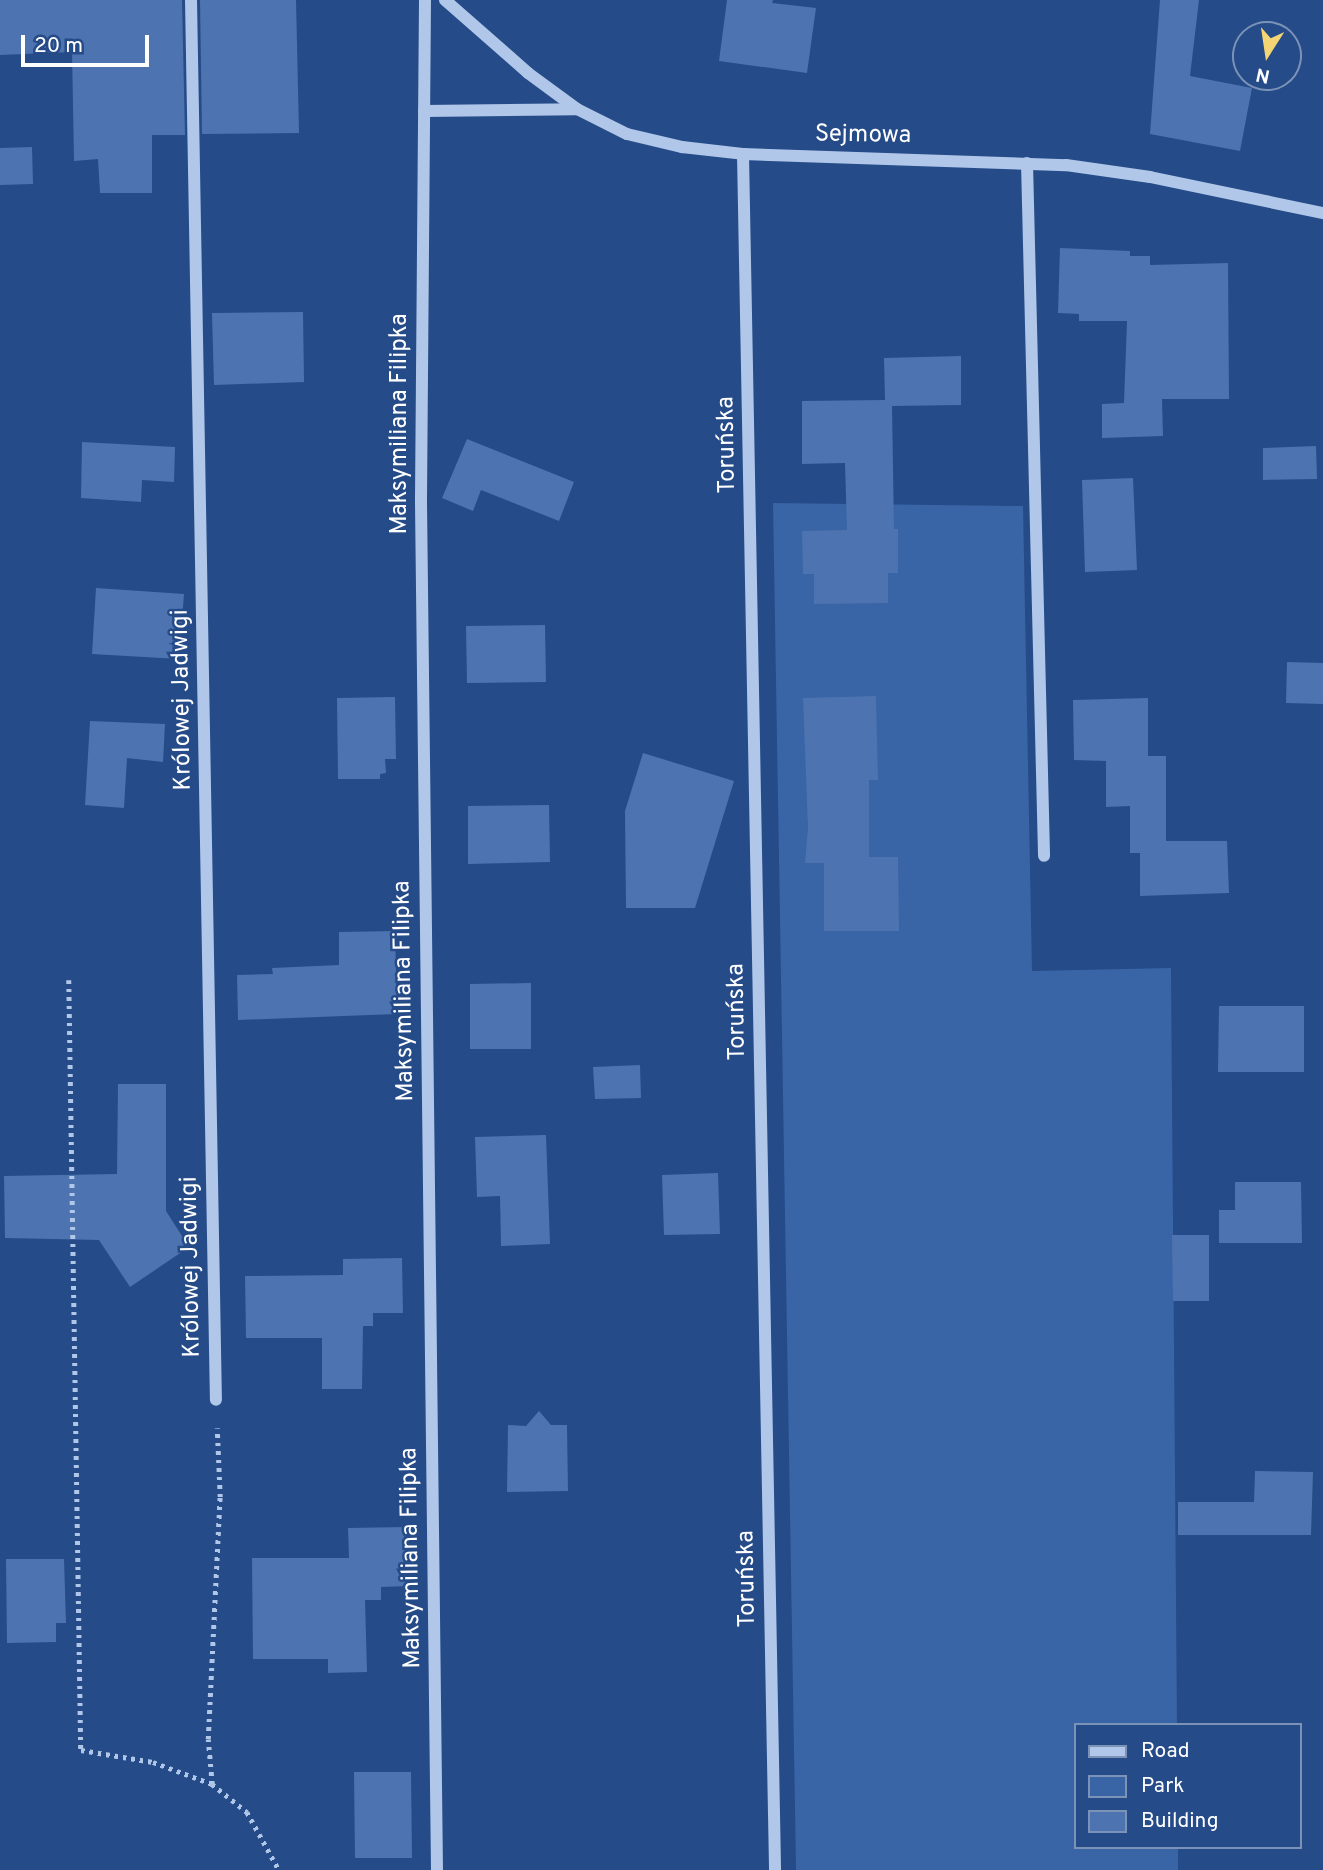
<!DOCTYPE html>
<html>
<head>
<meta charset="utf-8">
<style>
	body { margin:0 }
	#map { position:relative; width:1323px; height:1870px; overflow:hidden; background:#254b88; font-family:Overpass,sans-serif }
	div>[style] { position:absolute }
	.green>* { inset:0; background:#3964a5 }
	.building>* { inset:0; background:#4d74b0 }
	.path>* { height:4.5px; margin-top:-2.25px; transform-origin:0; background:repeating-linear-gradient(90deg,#b0c7e9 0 3.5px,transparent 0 8.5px) }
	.minor>* { height:12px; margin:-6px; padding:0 6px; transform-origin:6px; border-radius:6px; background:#b0c7e9 }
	span { translate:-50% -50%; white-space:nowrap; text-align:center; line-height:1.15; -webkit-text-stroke:5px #254b88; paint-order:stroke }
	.street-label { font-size:24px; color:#fff }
	.legend { position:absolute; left:1074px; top:1723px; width:228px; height:126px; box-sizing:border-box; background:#254b88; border:2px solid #7c93b8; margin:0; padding:9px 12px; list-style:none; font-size:21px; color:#fff }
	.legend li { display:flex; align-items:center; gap:14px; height:35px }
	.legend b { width:35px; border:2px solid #7c93b8 }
	.north { position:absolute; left:1232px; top:21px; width:70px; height:70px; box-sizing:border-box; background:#254b88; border:2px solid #7c93b8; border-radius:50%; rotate:192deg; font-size:19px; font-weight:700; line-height:28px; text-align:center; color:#fff }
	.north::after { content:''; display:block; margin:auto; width:24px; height:32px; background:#f3d574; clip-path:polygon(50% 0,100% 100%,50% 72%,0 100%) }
	.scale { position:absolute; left:21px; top:35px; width:128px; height:32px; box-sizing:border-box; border:4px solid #fff; border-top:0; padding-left:9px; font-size:21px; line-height:24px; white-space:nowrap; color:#fff; -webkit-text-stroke:5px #254b88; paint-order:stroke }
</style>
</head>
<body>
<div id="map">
	<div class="green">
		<i style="clip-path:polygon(773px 503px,1023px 506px,1032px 971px,1171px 968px,1177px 1725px,1076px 1725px,1076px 1847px,1178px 1847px,1178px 1870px,796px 1870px)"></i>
	</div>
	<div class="building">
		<i style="clip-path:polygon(0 0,182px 0,185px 135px,152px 135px,152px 193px,100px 193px,98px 159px,74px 161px,72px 52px,0 55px)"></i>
		<i style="clip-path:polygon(200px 0,296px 0,299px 133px,202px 134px)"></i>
		<i style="clip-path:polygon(727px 0,773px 0,772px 3px,816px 8px,807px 73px,719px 61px)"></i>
		<i style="clip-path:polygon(1160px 0,1199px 0,1190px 76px,1252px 88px,1240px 151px,1150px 134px)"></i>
		<i style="clip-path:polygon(32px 147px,33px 184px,0 185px,0 148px)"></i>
		<i style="clip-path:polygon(1060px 248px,1130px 251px,1130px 256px,1150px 256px,1150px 265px,1228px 263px,1229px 399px,1162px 399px,1163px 436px,1102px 438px,1102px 404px,1124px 403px,1127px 321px,1079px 321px,1079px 314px,1058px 313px)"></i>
		<i style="clip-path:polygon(303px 312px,304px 382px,214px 385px,212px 313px)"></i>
		<i style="clip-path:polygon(961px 356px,961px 405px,892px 406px,894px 529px,898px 529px,898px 573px,888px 573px,888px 603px,814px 604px,814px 574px,803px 574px,802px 531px,847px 530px,845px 463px,802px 464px,802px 401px,885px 400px,884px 358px)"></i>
		<i style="clip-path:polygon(467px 439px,574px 482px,559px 521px,481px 490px,473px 511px,442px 498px)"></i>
		<i style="clip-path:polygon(82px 442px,175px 447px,174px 482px,142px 480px,141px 502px,81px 498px)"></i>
		<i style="clip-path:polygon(1316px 446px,1317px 479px,1263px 480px,1263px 448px)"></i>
		<i style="clip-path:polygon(1133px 478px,1137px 570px,1085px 572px,1082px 480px)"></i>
		<i style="clip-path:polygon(96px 588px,184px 594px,179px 659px,92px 654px)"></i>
		<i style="clip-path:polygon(545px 625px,546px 682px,467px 683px,466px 626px)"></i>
		<i style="clip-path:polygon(1287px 662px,1323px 663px,1323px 704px,1286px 703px)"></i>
		<i style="clip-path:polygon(876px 696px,878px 780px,869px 780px,869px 857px,898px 857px,899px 931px,824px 931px,824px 863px,805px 863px,808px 828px,803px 698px)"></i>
		<i style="clip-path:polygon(395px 697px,396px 759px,385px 759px,386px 773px,380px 774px,380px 779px,338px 779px,337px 698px)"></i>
		<i style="clip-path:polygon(1148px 698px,1148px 756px,1166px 756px,1166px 841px,1227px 841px,1229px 893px,1140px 896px,1140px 853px,1130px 853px,1130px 806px,1106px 807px,1106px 761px,1074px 760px,1073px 700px)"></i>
		<i style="clip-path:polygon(90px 721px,165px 724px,163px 762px,127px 758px,124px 808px,85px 805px)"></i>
		<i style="clip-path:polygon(643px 753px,734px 781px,695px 908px,626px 908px,625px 811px)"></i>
		<i style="clip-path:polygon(549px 805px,550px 862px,468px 864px,468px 806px)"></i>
		<i style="clip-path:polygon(395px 931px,397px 1014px,238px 1020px,237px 975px,273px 974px,272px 968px,339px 965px,339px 932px)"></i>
		<i style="clip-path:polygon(531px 983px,531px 1049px,470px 1049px,470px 984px)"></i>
		<i style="clip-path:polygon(1219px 1006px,1304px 1006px,1304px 1072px,1218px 1072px)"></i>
		<i style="clip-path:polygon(640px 1065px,641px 1098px,595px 1099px,593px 1067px)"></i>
		<i style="clip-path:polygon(118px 1084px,166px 1084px,166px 1211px,189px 1247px,130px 1287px,99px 1240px,5px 1238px,4px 1176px,117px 1174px)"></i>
		<i style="clip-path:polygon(546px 1135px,550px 1244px,501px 1246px,500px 1196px,477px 1197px,475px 1137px)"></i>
		<i style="clip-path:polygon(718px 1173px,720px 1234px,664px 1235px,662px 1175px)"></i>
		<i style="clip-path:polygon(1235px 1182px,1301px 1182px,1302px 1243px,1219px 1243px,1219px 1210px,1235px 1210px)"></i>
		<i style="clip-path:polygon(1172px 1235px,1209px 1235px,1209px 1301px,1173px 1301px)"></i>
		<i style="clip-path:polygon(402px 1258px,403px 1313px,373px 1313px,373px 1326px,363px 1326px,362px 1389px,322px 1389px,322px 1338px,246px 1338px,245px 1276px,343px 1275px,343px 1259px)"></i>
		<i style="clip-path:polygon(539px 1411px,551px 1425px,567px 1425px,568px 1491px,507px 1492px,508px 1425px,526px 1426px)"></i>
		<i style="clip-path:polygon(1255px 1471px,1313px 1472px,1311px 1535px,1178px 1535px,1178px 1502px,1254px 1502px)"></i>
		<i style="clip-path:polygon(406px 1527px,408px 1586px,381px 1587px,381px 1600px,365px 1600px,367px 1672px,328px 1673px,328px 1659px,253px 1659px,252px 1558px,349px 1558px,348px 1528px)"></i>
		<i style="clip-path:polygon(6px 1559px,64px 1559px,66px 1623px,56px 1623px,56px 1642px,7px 1643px)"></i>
		<i style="clip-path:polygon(354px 1772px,411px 1772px,412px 1858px,355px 1858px)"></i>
	</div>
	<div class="path">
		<i style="left:69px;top:980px;width:770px;rotate:89.11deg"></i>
		<i style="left:81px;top:1750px;width:73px;rotate:9.5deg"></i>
		<i style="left:153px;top:1762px;width:63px;rotate:20.4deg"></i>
		<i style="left:212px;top:1784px;width:45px;rotate:38.7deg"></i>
		<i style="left:247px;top:1812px;width:66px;rotate:61.1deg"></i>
		<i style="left:212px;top:1784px;width:45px;rotate:-95.1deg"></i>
		<i style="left:208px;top:1739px;width:242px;rotate:-87.2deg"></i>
		<i style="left:220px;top:1497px;width:69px;rotate:-92.5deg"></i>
	</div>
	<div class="minor">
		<i style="left:191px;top:0;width:1400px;rotate:88.98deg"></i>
		<i style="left:425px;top:0;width:503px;rotate:90.46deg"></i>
		<i style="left:421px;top:503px;width:1367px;rotate:89.33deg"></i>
		<i style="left:445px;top:0;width:111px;rotate:41.3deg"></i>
		<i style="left:528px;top:73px;width:61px;rotate:36.3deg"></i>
		<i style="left:577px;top:109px;width:56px;rotate:26.6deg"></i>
		<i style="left:627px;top:134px;width:57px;rotate:13.3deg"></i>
		<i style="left:682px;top:147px;width:61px;rotate:6.5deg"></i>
		<i style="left:743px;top:154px;width:323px;rotate:2deg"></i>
		<i style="left:1066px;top:165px;width:85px;rotate:8.1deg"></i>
		<i style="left:1150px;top:177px;width:177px;rotate:11.8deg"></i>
		<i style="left:424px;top:111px;width:153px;rotate:-0.7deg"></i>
		<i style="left:743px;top:154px;width:1716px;rotate:88.93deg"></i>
		<i style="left:1027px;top:163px;width:693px;rotate:88.59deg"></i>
	</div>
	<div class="street-label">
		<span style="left:863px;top:136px;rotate:1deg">Sejmowa</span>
		<span style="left:401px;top:424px;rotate:-90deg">Maksymiliana Filipka</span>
		<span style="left:728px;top:445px;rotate:-91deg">Toruńska</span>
		<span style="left:183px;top:700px;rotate:-91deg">Królowej Jadwigi</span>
		<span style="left:405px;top:991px;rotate:-91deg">Maksymiliana Filipka</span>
		<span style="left:738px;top:1012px;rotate:-91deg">Toruńska</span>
		<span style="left:192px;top:1267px;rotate:-91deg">Królowej Jadwigi</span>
		<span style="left:412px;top:1558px;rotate:-91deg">Maksymiliana Filipka</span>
		<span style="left:748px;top:1579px;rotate:-91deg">Toruńska</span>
	</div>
	<ul class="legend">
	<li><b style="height:9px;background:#b0c7e9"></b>Road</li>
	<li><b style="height:19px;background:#3964a5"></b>Park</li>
	<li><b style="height:19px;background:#4d74b0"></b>Building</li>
	</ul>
	<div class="north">N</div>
	<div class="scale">20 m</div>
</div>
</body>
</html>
